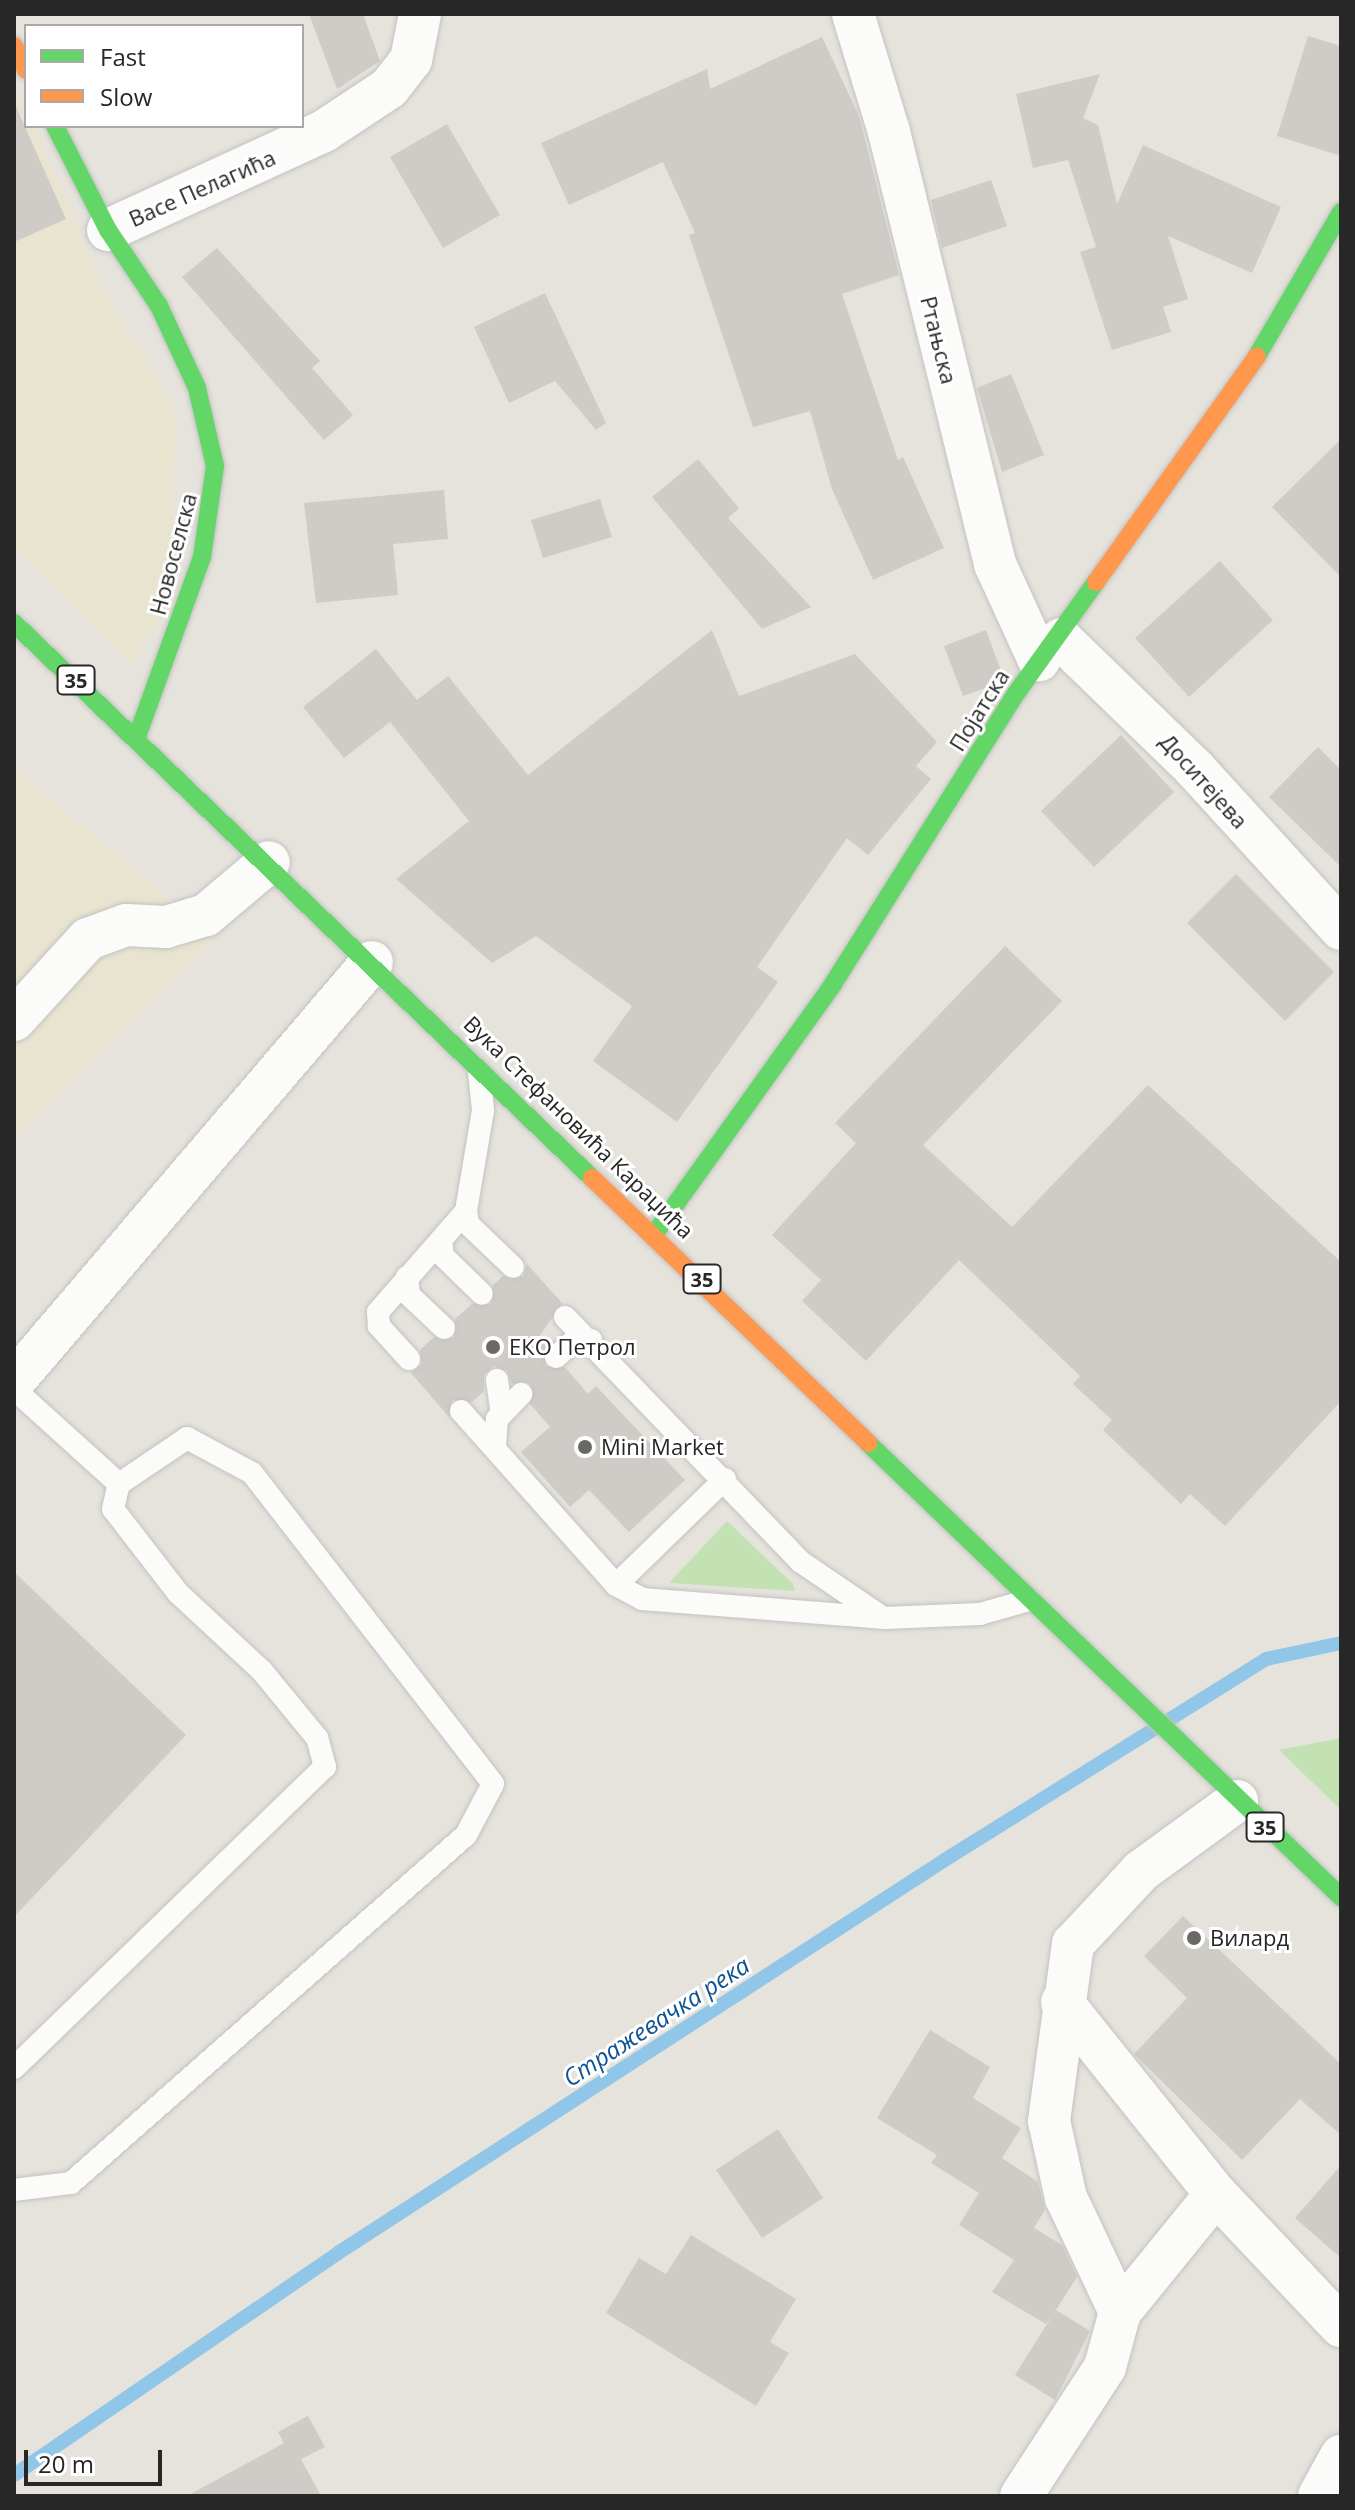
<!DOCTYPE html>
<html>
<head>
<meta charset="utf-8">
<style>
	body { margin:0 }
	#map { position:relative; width:1355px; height:2510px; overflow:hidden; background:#e6e3dc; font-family:"Open Sans",sans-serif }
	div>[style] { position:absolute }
	.education>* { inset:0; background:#e9e4d0 }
	.green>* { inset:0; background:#c2e2b4 }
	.stream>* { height:14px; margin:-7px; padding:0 7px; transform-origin:7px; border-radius:7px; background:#90c6e8 }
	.building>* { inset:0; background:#cfccc7 }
	.roads { filter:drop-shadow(0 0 2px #c3c2c2) drop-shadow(0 0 2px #c3c2c2) }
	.lane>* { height:22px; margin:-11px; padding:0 11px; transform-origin:11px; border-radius:11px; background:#fbfbfa }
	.street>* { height:42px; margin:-21px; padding:0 21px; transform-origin:21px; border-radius:21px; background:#fbfbfa }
	.fast>* { height:18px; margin:-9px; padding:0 9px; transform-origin:9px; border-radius:9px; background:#63d668 }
	.slow>* { height:18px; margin:-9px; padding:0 9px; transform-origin:9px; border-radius:9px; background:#ff974d }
	.dots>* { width:22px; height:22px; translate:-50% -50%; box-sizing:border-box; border:4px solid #fff; border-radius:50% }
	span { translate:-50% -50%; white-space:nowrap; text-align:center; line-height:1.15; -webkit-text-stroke:6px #fff; paint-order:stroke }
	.shield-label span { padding:2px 6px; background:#fff; border:2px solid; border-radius:6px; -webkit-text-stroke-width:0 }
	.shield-label { font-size:20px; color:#272727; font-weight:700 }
	.street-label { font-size:22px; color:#272727 }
	.poi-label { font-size:22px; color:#272727 }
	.left { translate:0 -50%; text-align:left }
	.water-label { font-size:24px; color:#0e5494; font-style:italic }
	.frame { position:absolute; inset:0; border:16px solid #272727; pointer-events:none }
	.legend { position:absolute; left:24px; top:24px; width:280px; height:104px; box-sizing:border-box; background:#fff; border:2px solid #a9a9a9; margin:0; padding:10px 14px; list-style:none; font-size:24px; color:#272727 }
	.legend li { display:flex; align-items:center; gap:16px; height:40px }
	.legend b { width:40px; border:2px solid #a9a9a9 }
	.scale { position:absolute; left:24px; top:2450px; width:138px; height:36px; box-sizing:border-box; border:4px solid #272727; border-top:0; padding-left:10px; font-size:24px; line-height:28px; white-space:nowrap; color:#272727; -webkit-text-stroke:6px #fff; paint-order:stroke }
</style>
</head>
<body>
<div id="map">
	<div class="education">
		<i style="clip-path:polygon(14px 84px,26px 126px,34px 126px,106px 293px,175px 409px,174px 502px,157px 619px,132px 667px,14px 546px)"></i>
		<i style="clip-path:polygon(14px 769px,215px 937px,14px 1138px)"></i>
	</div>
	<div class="green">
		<i style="clip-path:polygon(727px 1521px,793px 1584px,795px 1591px,669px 1583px)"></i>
		<i style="clip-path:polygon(1341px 1738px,1341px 1810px,1279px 1750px)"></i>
	</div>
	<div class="stream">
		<i style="left:14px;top:2475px;width:393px;rotate:-34.4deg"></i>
		<i style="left:338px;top:2253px;width:730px;rotate:-32.93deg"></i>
		<i style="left:951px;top:1856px;width:372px;rotate:-32deg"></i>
		<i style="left:1266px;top:1659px;width:77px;rotate:-12deg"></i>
	</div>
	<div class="building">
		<i style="clip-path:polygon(309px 14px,363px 14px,380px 61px,337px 89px)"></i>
		<i style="clip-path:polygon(1308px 36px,1341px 46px,1341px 156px,1277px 136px)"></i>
		<i style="clip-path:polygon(822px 37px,859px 116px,899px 275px,842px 294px,898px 460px,903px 457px,944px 548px,873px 580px,832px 489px,810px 411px,753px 427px,689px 235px,695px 233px,663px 162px,569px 205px,541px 143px,707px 69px,710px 89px)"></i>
		<i style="clip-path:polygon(1100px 74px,1083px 118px,1098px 125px,1117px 204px,1143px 145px,1281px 207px,1252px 273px,1168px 236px,1188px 299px,1163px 307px,1171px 332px,1112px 350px,1080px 252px,1096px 247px,1068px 160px,1033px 168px,1016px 94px)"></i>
		<i style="clip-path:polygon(14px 102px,66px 219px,14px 242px)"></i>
		<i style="clip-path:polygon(447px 124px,500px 215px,443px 248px,390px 157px)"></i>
		<i style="clip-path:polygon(991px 180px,1007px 226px,942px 248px,931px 200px)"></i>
		<i style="clip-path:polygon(217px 248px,320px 361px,312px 368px,353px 415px,324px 440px,182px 277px)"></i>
		<i style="clip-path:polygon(545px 293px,606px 423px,596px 430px,555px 381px,509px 403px,474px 327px)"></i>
		<i style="clip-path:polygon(1011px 374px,1044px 455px,1002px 472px,977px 388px)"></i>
		<i style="clip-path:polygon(1341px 439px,1341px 577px,1272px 507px)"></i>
		<i style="clip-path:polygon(698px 459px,739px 508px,728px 518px,811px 607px,762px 629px,652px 497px)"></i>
		<i style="clip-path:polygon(444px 490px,448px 539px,393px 544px,398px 595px,316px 603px,304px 503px)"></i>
		<i style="clip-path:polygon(600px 499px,612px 537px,543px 558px,531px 520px)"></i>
		<i style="clip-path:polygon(1220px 561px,1273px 620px,1189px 697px,1135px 638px)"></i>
		<i style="clip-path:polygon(712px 630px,739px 696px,855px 654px,937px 742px,916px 766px,931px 779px,868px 855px,847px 838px,757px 967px,778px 982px,677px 1122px,593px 1061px,632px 1006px,536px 936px,492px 963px,396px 879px,469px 821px,390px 722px,344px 758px,303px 707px,376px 649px,417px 700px,448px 676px,528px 775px)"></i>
		<i style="clip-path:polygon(986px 630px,1001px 671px,991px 686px,963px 696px,944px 646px)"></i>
		<i style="clip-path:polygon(1121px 735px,1174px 792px,1094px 867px,1041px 811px)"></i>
		<i style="clip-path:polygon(1318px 747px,1341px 770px,1341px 867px,1269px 797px)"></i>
		<i style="clip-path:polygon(1236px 874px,1334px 972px,1285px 1021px,1187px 923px)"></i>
		<i style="clip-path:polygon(1005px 946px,1062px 1001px,923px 1145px,1012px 1227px,1148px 1085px,1341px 1262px,1341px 1401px,1225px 1526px,1190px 1494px,1181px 1504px,1103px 1430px,1112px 1420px,1073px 1384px,1080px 1376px,959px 1260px,866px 1361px,802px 1301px,821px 1280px,772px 1235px,856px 1143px,835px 1123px)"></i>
		<i style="clip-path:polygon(527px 1264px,562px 1303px,539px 1337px,547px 1346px,545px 1366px,565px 1367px,588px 1394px,596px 1386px,685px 1480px,629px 1532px,589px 1490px,570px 1507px,521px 1452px,550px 1427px,530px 1404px,530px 1383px,512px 1384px,507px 1371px,494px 1366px,484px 1374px,484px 1391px,472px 1402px,452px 1400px,449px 1417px,411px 1373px,422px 1364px,420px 1350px,434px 1337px,454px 1338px,455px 1319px,472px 1304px,491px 1304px,493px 1285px,503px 1276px,523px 1277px)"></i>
		<i style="clip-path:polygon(14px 1572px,186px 1735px,14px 1917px)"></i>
		<i style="clip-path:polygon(1183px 1916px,1341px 2064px,1341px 2135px,1300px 2099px,1242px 2160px,1134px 2054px,1187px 1998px,1144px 1956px)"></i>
		<i style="clip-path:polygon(930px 2030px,990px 2067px,973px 2098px,1021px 2128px,1002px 2158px,1038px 2182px,1045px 2210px,1034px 2228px,1062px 2245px,1077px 2277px,1056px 2310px,1090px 2331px,1055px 2400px,1015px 2375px,1055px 2311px,1046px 2324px,992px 2292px,1014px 2260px,959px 2225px,979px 2193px,931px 2163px,937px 2155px,877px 2118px)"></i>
		<i style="clip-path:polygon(778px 2129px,823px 2198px,762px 2238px,716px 2170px)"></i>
		<i style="clip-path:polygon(1341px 2165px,1341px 2258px,1295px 2218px)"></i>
		<i style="clip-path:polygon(691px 2235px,796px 2299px,770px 2342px,789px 2353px,756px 2406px,606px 2313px,639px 2258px,666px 2274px)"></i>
		<i style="clip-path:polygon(308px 2416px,325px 2447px,301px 2459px,321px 2496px,187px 2496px,284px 2443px,278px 2432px)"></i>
	</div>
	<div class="roads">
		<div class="lane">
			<i style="left:466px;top:1211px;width:13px;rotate:81deg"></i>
			<i style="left:468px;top:1224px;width:62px;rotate:43.7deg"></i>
			<i style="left:441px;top:1240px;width:16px;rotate:83deg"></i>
			<i style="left:443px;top:1256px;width:54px;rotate:44.3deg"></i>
			<i style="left:407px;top:1277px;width:18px;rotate:84deg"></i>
			<i style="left:409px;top:1295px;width:48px;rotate:43.3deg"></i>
			<i style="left:565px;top:1317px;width:340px;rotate:46.1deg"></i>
			<i style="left:801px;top:1562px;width:94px;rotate:34.2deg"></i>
			<i style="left:556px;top:1357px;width:25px;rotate:-42deg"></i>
			<i style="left:575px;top:1340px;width:16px"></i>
			<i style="left:409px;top:1359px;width:45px;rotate:-132.3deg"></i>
			<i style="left:379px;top:1326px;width:14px;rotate:-94deg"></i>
			<i style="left:378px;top:1312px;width:134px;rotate:-48.9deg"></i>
			<i style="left:466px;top:1211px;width:102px;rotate:-80.4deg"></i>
			<i style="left:483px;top:1110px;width:36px;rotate:-96deg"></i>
			<i style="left:497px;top:1380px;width:34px;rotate:82deg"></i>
			<i style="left:14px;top:1389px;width:142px;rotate:42.1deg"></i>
			<i style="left:461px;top:1411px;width:233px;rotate:48.3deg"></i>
			<i style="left:616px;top:1585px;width:30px;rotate:28deg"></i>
			<i style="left:642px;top:1599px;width:244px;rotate:4.5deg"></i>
			<i style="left:885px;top:1618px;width:95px;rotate:-2.4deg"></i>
			<i style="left:980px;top:1614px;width:51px;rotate:-15.9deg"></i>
			<i style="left:495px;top:1446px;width:27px;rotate:-86deg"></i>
			<i style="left:497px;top:1419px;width:35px;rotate:-46deg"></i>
			<i style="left:616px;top:1585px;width:152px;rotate:-44.2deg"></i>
			<i style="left:14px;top:2068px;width:433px;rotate:-44.1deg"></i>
			<i style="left:325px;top:1767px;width:30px;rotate:-105deg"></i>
			<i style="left:317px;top:1738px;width:87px;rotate:-129.4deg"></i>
			<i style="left:262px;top:1671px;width:115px;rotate:-137.1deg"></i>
			<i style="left:178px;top:1593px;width:106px;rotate:-127.7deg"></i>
			<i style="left:113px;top:1509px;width:26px;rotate:-77deg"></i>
			<i style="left:119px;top:1484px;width:82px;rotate:-34.1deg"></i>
			<i style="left:187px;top:1438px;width:74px;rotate:28.3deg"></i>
			<i style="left:252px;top:1473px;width:393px;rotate:52.2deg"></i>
			<i style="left:493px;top:1784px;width:58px;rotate:117.9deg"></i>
			<i style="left:466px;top:1835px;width:526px;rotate:138.62deg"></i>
			<i style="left:71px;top:2183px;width:57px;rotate:173deg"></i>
		</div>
		<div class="street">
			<i style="left:853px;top:14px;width:123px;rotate:73deg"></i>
			<i style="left:889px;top:132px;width:445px;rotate:76.2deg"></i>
			<i style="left:995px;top:564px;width:106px;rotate:65.4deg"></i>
			<i style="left:108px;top:230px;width:238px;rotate:-24.6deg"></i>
			<i style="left:324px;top:131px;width:78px;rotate:-33.5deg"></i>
			<i style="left:389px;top:88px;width:36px;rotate:-52deg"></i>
			<i style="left:411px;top:60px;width:47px;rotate:-78.9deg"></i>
			<i style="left:1061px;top:639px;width:187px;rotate:44.1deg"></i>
			<i style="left:1195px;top:769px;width:217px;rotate:47.6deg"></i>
			<i style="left:14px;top:1020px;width:110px;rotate:-47.6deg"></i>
			<i style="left:88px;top:939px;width:40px;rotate:-20.2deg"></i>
			<i style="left:126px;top:925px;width:40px;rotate:2.9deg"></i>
			<i style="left:166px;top:927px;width:42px;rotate:-16.7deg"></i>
			<i style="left:206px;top:915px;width:82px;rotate:-40.1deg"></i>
			<i style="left:14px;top:1381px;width:551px;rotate:-49.49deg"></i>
			<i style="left:1062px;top:2002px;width:246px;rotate:51.3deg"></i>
			<i style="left:1216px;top:2194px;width:182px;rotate:46.6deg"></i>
			<i style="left:1120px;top:2312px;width:152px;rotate:-50.9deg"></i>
			<i style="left:1021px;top:2496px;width:154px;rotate:-56.9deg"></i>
			<i style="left:1105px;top:2367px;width:57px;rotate:-74.7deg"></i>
			<i style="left:1120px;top:2312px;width:126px;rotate:-115.3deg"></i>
			<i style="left:1066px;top:2198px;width:79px;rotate:-102.4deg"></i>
			<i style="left:1049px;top:2121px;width:179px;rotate:-82.3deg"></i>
			<i style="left:1073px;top:1944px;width:100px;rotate:-47deg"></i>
			<i style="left:1141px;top:1871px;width:119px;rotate:-36.1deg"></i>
			<i style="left:1319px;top:2496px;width:46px;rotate:-61.2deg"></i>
		</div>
		<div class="fast">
			<i style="left:55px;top:126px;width:117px;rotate:63deg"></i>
			<i style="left:108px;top:230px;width:92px;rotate:56.1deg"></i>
			<i style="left:159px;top:306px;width:90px;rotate:65.1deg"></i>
			<i style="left:197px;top:388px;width:80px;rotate:77deg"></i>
			<i style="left:215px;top:466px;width:92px;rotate:98.1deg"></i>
			<i style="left:202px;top:557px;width:191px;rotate:109.9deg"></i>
			<i style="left:1257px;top:356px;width:167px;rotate:-59.7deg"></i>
			<i style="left:14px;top:623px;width:801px;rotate:43.84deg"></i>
			<i style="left:655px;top:1233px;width:306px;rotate:-54.4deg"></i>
			<i style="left:833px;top:984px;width:342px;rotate:-57.8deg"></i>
			<i style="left:1015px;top:695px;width:139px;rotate:-54.4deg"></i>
			<i style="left:868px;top:1443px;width:656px;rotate:43.83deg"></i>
		</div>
		<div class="slow">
			<i style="left:14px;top:46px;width:27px;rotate:63deg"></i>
			<i style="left:1096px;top:582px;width:277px;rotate:-54.5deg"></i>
			<i style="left:592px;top:1178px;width:383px;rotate:43.8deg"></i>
		</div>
	</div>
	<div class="dots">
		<i style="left:493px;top:1347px;background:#6a6966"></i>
		<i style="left:585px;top:1447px;background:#6a6966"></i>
		<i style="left:1194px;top:1938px;background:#6a6966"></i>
	</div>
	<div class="shield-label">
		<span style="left:76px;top:680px">35</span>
		<span style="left:702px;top:1279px">35</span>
		<span style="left:1265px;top:1827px">35</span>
	</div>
	<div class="street-label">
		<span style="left:202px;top:188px;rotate:-24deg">Васе Пелагића</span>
		<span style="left:939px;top:340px;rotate:76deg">Ртањска</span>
		<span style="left:173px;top:554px;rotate:-75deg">Новоселска</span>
		<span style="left:979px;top:710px;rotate:-58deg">Појатска</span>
		<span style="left:1204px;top:781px;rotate:48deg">Доситејева</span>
		<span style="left:579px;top:1127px;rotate:44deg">Вука Стефановића Караџића</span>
	</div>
	<div class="poi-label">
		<span class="left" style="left:509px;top:1347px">ЕКО Петрол</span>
		<span class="left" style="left:601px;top:1447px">Mini Market</span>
		<span class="left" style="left:1210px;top:1938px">Вилард</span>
	</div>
	<div class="water-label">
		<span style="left:656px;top:2021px;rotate:-33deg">Стражевачка река</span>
	</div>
	<div class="frame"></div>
	<ul class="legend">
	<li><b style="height:10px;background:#63d668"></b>Fast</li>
	<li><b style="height:10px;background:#ff974d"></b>Slow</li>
	</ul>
	<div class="scale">20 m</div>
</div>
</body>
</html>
